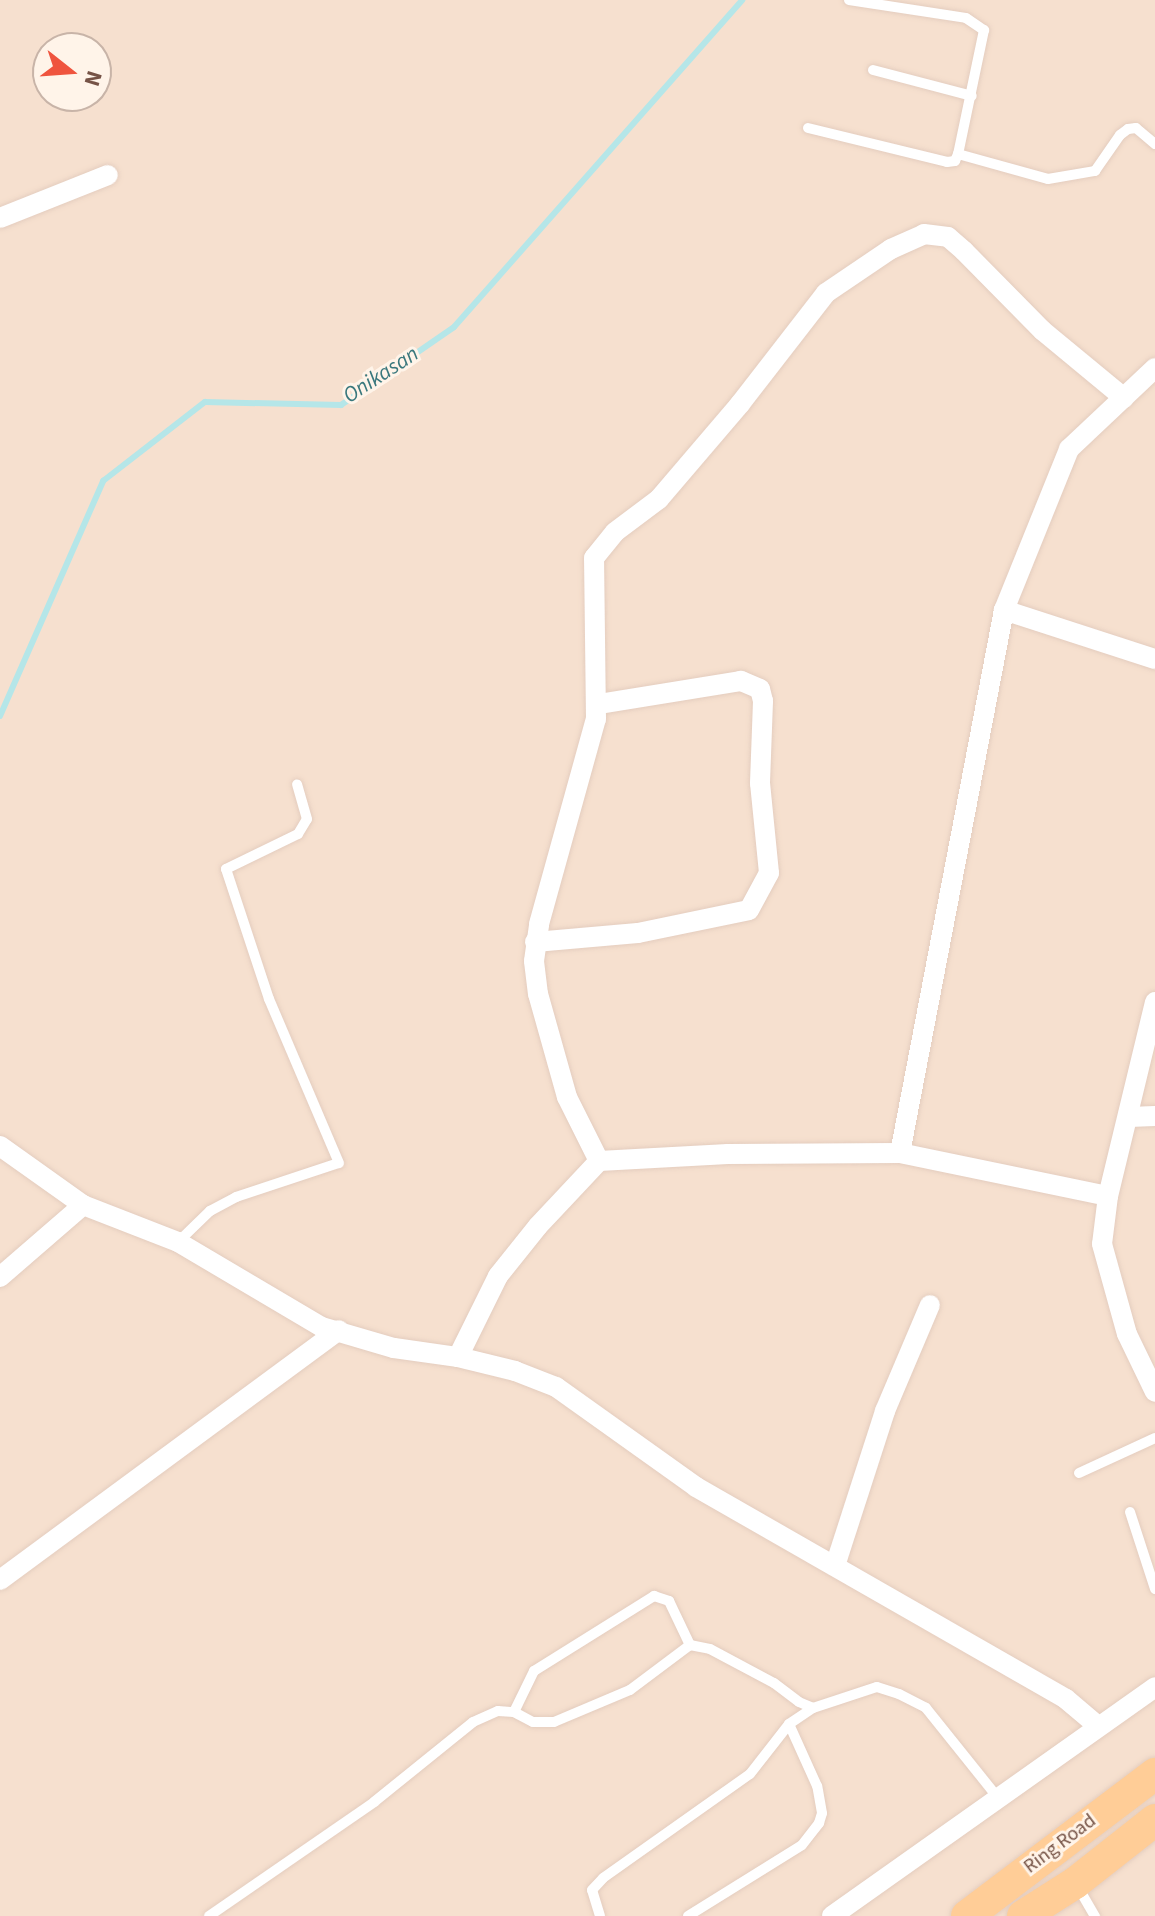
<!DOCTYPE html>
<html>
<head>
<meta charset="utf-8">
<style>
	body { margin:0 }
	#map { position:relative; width:1155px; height:1916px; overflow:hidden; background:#fef0e1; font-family:"Source Sans 3",sans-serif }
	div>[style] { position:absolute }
	.residential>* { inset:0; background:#f6e0cf }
	.stream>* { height:6px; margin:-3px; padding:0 3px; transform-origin:3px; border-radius:3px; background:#b5e6e8 }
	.roads { filter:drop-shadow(0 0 2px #e4cdbf) drop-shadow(0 0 2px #e4cdbf) }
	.lane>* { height:10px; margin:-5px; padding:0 5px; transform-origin:5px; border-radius:5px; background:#fff }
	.street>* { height:20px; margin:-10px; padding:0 10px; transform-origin:10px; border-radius:10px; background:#fff }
	.primary>* { height:32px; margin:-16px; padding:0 16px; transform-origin:16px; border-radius:16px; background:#ffcd97 }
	span { translate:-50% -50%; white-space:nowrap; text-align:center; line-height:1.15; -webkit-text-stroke:6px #fff4e9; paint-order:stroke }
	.street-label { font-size:20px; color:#765346 }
	.water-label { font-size:22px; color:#3a787d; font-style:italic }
	.north { position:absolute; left:32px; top:32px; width:80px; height:80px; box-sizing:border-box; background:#fff4e9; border:2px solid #c8b4a8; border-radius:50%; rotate:107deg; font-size:22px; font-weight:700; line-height:32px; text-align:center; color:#765346 }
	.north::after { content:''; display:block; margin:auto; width:28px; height:36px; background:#ef543e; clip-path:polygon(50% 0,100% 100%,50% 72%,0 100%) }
</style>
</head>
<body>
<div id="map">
	<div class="residential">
		<i style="clip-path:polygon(evenodd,0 0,1155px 0,1155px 1916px,0 1916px,0 0,48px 48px,96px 48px,96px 96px,48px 96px,48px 48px)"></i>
	</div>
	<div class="stream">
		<i style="left:0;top:716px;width:257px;rotate:-66.3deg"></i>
		<i style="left:103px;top:481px;width:129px;rotate:-37.8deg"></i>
		<i style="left:205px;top:402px;width:136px;rotate:1.3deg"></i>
		<i style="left:341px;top:405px;width:137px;rotate:-34.6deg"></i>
		<i style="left:454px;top:327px;width:436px;rotate:-48.6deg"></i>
	</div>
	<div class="roads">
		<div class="lane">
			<i style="left:849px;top:0;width:118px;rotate:8.7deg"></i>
			<i style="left:966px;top:18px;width:22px;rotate:34deg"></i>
			<i style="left:984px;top:30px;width:127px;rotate:101.8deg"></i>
			<i style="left:873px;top:70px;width:102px;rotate:14.7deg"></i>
			<i style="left:808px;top:128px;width:143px;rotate:13.7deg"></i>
			<i style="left:947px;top:162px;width:8px;rotate:-7deg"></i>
			<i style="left:955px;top:161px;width:8px;rotate:-67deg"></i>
			<i style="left:958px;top:154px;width:93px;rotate:15.5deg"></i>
			<i style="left:1048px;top:179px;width:48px;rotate:-9.7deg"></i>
			<i style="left:1095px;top:171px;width:44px;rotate:-55.2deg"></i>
			<i style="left:1120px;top:135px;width:10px;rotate:-37deg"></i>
			<i style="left:1128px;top:129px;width:8px;rotate:-7deg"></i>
			<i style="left:1136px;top:128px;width:25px;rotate:40deg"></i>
			<i style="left:178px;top:1242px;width:45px;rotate:-44.1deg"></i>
			<i style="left:210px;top:1211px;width:30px;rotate:-28deg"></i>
			<i style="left:236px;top:1197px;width:108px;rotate:-18.3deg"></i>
			<i style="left:339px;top:1163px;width:178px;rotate:-113.1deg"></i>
			<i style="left:269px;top:999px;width:137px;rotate:-108.3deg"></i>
			<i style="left:226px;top:869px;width:80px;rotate:-25.9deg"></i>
			<i style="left:298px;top:834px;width:17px;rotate:-59deg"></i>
			<i style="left:307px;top:819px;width:36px;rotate:-106deg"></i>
			<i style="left:1079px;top:1473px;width:84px;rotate:-24.7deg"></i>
			<i style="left:1130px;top:1512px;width:81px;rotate:72deg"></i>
			<i style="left:514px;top:1712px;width:46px;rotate:-64deg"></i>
			<i style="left:534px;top:1671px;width:142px;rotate:-32deg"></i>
			<i style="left:654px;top:1596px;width:16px;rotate:18deg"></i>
			<i style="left:669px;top:1601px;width:49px;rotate:64.5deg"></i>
			<i style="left:1078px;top:1887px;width:34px;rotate:60deg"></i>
			<i style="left:209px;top:1916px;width:201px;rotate:-34.6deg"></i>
			<i style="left:374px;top:1802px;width:127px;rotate:-38.9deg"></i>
			<i style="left:473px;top:1722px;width:27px;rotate:-24deg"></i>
			<i style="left:498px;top:1711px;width:16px;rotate:4deg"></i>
			<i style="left:514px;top:1712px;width:21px;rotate:28deg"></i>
			<i style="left:533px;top:1722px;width:21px"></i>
			<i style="left:554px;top:1722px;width:82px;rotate:-22.8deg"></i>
			<i style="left:630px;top:1690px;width:75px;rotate:-36.9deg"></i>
			<i style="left:690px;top:1645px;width:20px;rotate:11deg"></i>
			<i style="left:710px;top:1649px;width:72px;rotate:28deg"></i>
			<i style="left:774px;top:1683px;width:31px;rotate:37deg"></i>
			<i style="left:799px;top:1702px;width:15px;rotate:23deg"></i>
			<i style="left:813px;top:1708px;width:67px;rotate:-18.2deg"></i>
			<i style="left:877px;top:1687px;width:23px;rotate:18deg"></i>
			<i style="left:899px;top:1694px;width:30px;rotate:27deg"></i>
			<i style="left:926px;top:1708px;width:115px;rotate:51.3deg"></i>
			<i style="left:600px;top:1916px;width:27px;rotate:-107deg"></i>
			<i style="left:592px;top:1890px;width:16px;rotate:-47deg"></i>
			<i style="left:603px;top:1878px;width:180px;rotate:-35.3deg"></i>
			<i style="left:750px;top:1774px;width:63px;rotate:-52deg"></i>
			<i style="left:789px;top:1724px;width:29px;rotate:-34deg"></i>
			<i style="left:688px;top:1916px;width:134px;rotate:-31.9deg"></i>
			<i style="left:802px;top:1845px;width:28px;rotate:-52deg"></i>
			<i style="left:819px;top:1823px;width:10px;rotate:-73deg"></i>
			<i style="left:822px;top:1813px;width:27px;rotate:-100deg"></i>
			<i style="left:817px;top:1786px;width:68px;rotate:-114.3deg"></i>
		</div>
		<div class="street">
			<i style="left:0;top:218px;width:116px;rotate:-21.7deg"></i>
			<i style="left:1004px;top:610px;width:159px;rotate:18deg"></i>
			<i style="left:535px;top:942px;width:103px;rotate:-5deg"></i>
			<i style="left:638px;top:933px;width:113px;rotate:-11.7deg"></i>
			<i style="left:749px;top:910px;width:42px;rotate:-61.6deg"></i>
			<i style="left:769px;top:873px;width:90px;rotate:-95.7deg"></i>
			<i style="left:760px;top:783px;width:82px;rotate:-87.9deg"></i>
			<i style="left:763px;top:701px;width:12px;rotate:-104deg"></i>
			<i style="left:760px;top:689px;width:21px;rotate:-157deg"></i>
			<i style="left:741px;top:681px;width:144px;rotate:170.8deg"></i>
			<i style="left:1155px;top:1002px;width:200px;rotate:103.6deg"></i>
			<i style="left:1108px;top:1196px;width:48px;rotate:97.1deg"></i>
			<i style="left:1102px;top:1244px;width:93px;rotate:74.5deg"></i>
			<i style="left:1127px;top:1334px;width:64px;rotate:64.2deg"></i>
			<i style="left:1129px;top:1117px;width:26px;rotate:-2deg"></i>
			<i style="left:0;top:1146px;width:102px;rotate:35.4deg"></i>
			<i style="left:83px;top:1205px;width:102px;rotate:21.3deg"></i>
			<i style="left:178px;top:1242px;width:167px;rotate:30.6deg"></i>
			<i style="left:322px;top:1327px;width:75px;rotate:16.3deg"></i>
			<i style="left:394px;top:1348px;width:65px;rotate:8deg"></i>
			<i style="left:458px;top:1357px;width:59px;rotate:13.8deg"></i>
			<i style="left:515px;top:1371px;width:44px;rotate:21.3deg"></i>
			<i style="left:556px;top:1387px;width:172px;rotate:35.5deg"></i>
			<i style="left:696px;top:1487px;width:426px;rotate:29.8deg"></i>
			<i style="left:1066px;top:1699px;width:42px;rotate:40.2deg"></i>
			<i style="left:900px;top:1153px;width:553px;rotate:-79.16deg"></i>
			<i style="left:1004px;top:610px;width:174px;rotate:-68deg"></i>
			<i style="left:1069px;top:449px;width:118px;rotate:-43.3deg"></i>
			<i style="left:599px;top:1161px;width:72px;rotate:-116.6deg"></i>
			<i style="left:567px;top:1097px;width:107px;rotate:-105.7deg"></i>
			<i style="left:538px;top:994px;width:33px;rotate:-97deg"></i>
			<i style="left:534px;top:961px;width:37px;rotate:-82deg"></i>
			<i style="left:539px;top:924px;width:213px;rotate:-74.5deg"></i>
			<i style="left:596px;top:719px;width:161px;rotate:-90.7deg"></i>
			<i style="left:594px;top:558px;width:33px;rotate:-51deg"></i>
			<i style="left:615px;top:532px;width:55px;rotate:-36.9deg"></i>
			<i style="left:659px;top:499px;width:125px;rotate:-49.5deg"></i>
			<i style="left:740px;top:404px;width:140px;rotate:-52.2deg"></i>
			<i style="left:826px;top:293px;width:78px;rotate:-34.1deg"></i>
			<i style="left:891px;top:249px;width:36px;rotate:-24deg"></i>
			<i style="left:924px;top:234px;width:24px;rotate:7deg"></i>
			<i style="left:948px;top:237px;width:21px;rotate:41deg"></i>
			<i style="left:964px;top:251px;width:112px;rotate:45.4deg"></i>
			<i style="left:1043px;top:331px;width:105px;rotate:39.6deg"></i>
			<i style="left:0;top:1277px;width:110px;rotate:-40.9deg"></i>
			<i style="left:458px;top:1357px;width:90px;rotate:-63.7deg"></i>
			<i style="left:498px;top:1276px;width:64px;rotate:-51.3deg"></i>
			<i style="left:538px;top:1226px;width:89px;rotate:-46.8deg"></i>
			<i style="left:599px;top:1161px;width:129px;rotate:-3.1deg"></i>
			<i style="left:728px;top:1154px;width:172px;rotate:-0.3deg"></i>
			<i style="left:900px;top:1153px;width:212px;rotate:11.7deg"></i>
			<i style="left:835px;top:1566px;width:163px;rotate:-72.1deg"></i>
			<i style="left:885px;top:1411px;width:115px;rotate:-67deg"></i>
			<i style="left:0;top:1580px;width:421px;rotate:-36.4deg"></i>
			<i style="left:832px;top:1916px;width:396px;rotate:-35.3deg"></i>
		</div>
		<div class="primary">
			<i style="left:967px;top:1916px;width:236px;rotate:-37.1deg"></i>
			<i style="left:1023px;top:1916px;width:62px;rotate:-32.4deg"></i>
			<i style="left:1075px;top:1883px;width:102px;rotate:-38.2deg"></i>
		</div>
	</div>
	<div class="street-label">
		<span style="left:1060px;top:1844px;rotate:-37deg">Ring Road</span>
	</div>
	<div class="water-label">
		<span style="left:381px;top:375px;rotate:-33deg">Onikasan</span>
	</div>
	<div class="north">N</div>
</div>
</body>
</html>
